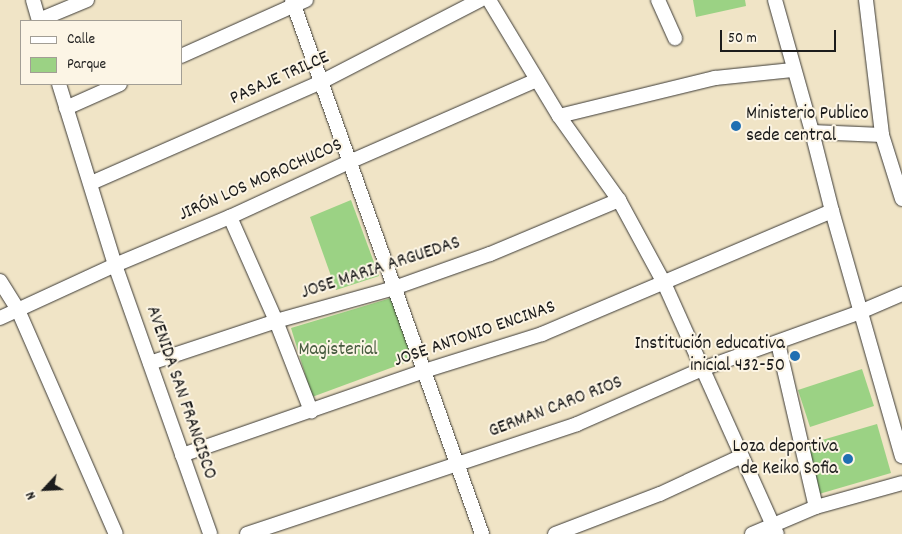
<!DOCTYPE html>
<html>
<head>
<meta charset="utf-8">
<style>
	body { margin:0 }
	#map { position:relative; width:902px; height:534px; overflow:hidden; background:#f0e4c6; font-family:Dekko,sans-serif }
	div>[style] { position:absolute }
	.green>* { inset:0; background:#9bd284 }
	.roads { filter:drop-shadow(0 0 1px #3c3a36) drop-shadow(0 0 1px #3c3a36) }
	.street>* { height:14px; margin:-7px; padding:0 7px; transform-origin:7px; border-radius:7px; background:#fff }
	.dots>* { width:14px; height:14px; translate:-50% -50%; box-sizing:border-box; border:2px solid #fcf5e5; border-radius:50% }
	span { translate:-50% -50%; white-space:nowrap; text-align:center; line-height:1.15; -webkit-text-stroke:4px #fcf5e5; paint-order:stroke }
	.street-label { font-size:19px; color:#1c1c1c }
	.poi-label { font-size:19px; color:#1c1c1c }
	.left { translate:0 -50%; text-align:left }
	.right { translate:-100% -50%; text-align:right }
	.park-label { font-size:19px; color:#485c40 }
	.legend { position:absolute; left:20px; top:20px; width:162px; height:65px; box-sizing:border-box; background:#fcf5e5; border:1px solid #a29e95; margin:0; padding:6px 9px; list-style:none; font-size:15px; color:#1c1c1c }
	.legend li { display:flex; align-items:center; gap:10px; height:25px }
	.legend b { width:25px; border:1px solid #a29e95 }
	.north { position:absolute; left:20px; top:464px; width:50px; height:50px; -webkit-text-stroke:4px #fcf5e5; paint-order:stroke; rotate:245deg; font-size:14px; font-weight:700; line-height:20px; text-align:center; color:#1c1c1c }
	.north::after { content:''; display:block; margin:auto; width:18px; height:22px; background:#1c1c1c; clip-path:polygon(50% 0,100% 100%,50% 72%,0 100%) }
	.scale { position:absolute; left:720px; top:30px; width:116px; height:22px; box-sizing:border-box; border:2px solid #1c1c1c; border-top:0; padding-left:6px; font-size:15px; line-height:18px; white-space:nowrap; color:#1c1c1c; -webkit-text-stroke:4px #fcf5e5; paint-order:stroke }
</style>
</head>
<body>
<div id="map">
	<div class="green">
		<i style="clip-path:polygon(693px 0,745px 0,746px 6px,696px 17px)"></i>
		<i style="clip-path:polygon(351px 200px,379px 276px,336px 290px,310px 217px)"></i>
		<i style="clip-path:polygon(391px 298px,415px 359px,312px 397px,291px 328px)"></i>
		<i style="clip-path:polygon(862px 369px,874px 406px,810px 427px,798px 390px)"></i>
		<i style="clip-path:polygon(877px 424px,891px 473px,819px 494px,805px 445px)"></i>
	</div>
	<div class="roads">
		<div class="street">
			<i style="left:33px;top:0;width:22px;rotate:74deg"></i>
			<i style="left:292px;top:0;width:567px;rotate:70.41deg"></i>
			<i style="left:489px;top:0;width:135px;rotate:58.9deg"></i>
			<i style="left:559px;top:116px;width:103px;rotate:54.5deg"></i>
			<i style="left:619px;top:200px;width:94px;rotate:61.5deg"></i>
			<i style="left:664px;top:283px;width:275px;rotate:65.8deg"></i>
			<i style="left:658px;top:0;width:42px;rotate:65.9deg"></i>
			<i style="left:775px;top:0;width:137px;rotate:74.3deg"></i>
			<i style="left:812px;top:132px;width:81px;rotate:75.8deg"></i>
			<i style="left:832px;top:211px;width:255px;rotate:74.1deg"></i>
			<i style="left:866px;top:0;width:136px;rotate:83.2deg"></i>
			<i style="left:882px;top:135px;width:67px;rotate:72.6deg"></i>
			<i style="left:39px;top:20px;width:52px;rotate:-22.6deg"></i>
			<i style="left:181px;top:56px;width:137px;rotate:-24.1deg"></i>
			<i style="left:59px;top:84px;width:189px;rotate:72.8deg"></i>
			<i style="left:115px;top:265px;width:285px;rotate:70.5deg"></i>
			<i style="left:66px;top:108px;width:59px;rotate:-24deg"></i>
			<i style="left:559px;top:116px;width:161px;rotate:-13.7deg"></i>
			<i style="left:715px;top:78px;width:78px;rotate:-5.9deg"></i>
			<i style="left:812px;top:132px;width:70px;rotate:2.5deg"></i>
			<i style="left:91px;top:183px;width:251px;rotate:-23.7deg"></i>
			<i style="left:321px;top:82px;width:179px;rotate:-27.3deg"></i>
			<i style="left:230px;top:217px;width:114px;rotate:66.1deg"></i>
			<i style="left:276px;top:321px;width:97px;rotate:68.7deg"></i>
			<i style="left:0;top:281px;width:34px;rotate:58deg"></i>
			<i style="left:18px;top:310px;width:244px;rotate:66.4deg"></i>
			<i style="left:0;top:318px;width:127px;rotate:-24.7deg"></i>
			<i style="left:115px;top:265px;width:125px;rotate:-22.7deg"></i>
			<i style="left:230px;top:217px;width:131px;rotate:-24.8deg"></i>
			<i style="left:349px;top:162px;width:205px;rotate:-23.6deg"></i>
			<i style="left:778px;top:343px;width:168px;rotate:77deg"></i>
			<i style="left:150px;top:363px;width:133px;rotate:-18.4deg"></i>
			<i style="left:276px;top:321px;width:123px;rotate:-15.6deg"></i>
			<i style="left:394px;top:288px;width:102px;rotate:-19.5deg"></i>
			<i style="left:490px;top:254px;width:140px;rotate:-22.7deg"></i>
			<i style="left:182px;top:455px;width:256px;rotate:-19.1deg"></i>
			<i style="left:424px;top:371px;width:124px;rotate:-17.4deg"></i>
			<i style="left:542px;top:334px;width:315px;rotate:-23deg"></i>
			<i style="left:247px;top:534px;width:348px;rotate:-18.4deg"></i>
			<i style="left:577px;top:424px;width:137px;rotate:-23.7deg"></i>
			<i style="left:702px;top:369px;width:168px;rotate:-19.8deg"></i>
			<i style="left:860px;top:312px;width:46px;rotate:-23.2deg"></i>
			<i style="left:555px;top:534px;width:112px;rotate:-20.9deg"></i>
			<i style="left:660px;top:494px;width:90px;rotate:-24.9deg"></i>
			<i style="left:752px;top:534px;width:69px;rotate:-22.9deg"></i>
			<i style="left:816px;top:507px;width:89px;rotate:-15.6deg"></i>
		</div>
	</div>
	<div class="dots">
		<i style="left:736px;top:126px;background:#1f6fb2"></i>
		<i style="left:795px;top:356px;background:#1f6fb2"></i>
		<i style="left:848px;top:459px;background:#1f6fb2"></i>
	</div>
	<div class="street-label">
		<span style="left:280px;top:79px;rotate:-24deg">PASAJE TRILCE</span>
		<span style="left:261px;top:181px;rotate:-24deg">JIRÓN LOS MOROCHUCOS</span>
		<span style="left:381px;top:269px;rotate:-18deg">JOSE MARIA ARGUEDAS</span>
		<span style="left:475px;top:335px;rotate:-19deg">JOSE ANTONIO ENCINAS</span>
		<span style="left:180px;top:393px;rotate:71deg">AVENIDA SAN FRANCISCO</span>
		<span style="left:556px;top:408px;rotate:-21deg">GERMAN CARO RIOS</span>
	</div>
	<div class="poi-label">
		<span class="left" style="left:746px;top:126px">Ministerio Publico<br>sede central</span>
		<span class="right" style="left:785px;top:356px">Institución educativa<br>inicial 432-50</span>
		<span class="right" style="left:838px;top:459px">Loza deportiva<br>de Keiko Sofia</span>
	</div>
	<div class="park-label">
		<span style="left:338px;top:351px">Magisterial</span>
	</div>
	<ul class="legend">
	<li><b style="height:6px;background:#fff"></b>Calle</li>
	<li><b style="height:14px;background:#9bd284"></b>Parque</li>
	</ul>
	<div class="north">N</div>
	<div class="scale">50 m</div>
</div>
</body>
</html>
